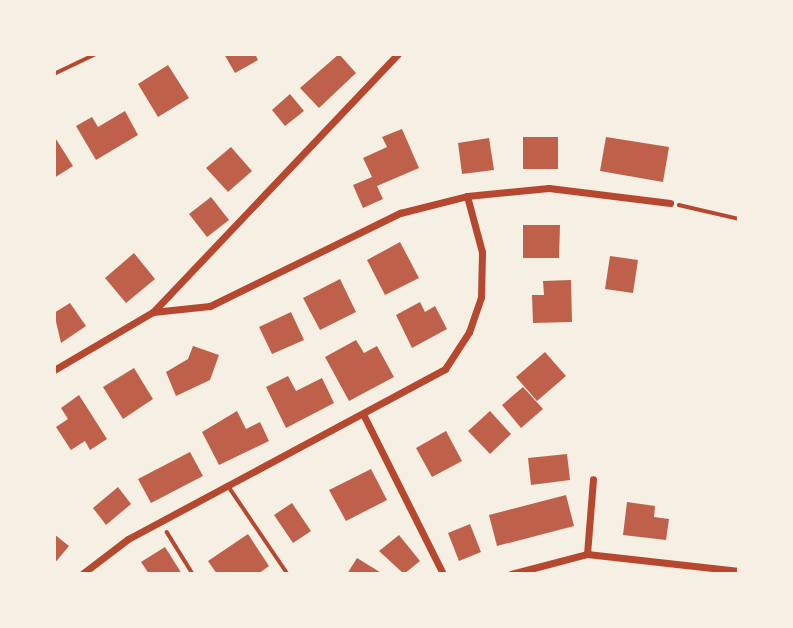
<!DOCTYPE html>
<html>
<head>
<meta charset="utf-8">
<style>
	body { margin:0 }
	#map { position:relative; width:793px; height:628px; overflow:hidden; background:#f6efe4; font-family:"PT Serif",serif }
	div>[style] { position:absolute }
	.building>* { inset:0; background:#bf614a }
	.path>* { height:3.5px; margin:-1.75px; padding:0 1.75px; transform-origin:1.75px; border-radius:1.75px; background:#b5482f }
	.service>* { height:3.5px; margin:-1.75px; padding:0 1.75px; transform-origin:1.75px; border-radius:1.75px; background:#b5482f }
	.minor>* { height:7px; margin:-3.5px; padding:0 3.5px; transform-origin:3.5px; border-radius:3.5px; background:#b5482f }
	span { translate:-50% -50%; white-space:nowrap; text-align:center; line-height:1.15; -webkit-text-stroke:5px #f6efe4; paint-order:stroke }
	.frame { position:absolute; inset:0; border:56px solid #f6efe4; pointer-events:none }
</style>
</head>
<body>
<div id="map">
	<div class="building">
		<i style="clip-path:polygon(224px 54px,255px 54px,258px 60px,235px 73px)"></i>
		<i style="clip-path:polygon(339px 54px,356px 73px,319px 108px,300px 88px)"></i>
		<i style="clip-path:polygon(168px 65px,189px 98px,158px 117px,138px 84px)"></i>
		<i style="clip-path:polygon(290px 94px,304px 111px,285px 126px,272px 110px)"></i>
		<i style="clip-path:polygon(125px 111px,138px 135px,96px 160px,76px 126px,92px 117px,98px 127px)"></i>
		<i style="clip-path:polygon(402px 129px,419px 168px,377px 186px,383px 199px,363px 208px,353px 185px,372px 177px,363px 158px,387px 147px,382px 137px)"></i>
		<i style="clip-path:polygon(54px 136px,73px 166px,54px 178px)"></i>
		<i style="clip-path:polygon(523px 137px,558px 137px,558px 169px,523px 169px)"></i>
		<i style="clip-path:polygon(606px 137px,669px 147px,663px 182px,600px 171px)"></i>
		<i style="clip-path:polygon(489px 138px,494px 170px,462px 174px,458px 143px)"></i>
		<i style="clip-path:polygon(231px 147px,252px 171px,228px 192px,206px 168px)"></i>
		<i style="clip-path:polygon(211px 197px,229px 220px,207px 237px,189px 214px)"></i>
		<i style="clip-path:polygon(523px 225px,560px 225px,559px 258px,523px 258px)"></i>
		<i style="clip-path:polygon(400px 242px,419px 278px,385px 295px,367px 260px)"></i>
		<i style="clip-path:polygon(134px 253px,155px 279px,126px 303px,105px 278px)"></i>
		<i style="clip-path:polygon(610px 256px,638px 260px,633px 293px,605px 289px)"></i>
		<i style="clip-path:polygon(340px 279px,356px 312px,320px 330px,303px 298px)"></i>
		<i style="clip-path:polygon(571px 280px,572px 322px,533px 323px,532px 295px,544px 295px,543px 281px)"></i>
		<i style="clip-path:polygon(420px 302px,425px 312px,435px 306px,447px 329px,412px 348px,396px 315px)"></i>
		<i style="clip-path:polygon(70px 303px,86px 326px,61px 343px,54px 313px)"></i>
		<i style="clip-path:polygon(291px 312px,304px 340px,272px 354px,259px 327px)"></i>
		<i style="clip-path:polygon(356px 340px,364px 353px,377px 346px,394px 377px,349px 401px,325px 357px)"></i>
		<i style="clip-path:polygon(193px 346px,219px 355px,210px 380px,176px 396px,166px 372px,188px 359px)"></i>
		<i style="clip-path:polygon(545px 352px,566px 376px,537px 401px,516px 377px)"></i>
		<i style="clip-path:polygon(134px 368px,153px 399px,123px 419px,103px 387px)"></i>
		<i style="clip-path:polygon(288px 376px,296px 391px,322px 378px,334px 403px,286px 428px,266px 387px)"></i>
		<i style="clip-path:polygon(523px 387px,543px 409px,521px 428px,502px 405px)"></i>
		<i style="clip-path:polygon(79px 395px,107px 439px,90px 450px,85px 441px,71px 450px,56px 427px,68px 419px,61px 408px)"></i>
		<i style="clip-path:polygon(237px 411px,246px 429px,260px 422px,269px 441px,219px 465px,202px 432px)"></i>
		<i style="clip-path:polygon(490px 411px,511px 434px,490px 454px,468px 431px)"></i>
		<i style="clip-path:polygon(446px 431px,462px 461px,432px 477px,416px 448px)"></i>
		<i style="clip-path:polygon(190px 452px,203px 476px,151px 503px,138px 479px)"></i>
		<i style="clip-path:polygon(567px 454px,570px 480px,531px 485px,528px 458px)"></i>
		<i style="clip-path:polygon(371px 469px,387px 500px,346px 521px,329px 490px)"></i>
		<i style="clip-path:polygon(118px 487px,131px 504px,106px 525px,93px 508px)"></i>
		<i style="clip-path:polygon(566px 495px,574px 526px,497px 546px,489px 515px)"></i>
		<i style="clip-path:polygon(627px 502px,655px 506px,654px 517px,669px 519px,666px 540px,623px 535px)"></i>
		<i style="clip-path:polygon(292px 503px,311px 531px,293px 543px,274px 515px)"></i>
		<i style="clip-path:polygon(470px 524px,481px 552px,459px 561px,448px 533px)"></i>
		<i style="clip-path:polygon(54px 534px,69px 546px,54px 564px)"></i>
		<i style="clip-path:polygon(248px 534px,269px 566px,258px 574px,217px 574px,208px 561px)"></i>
		<i style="clip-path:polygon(399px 535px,420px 561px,404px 574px,379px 551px)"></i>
		<i style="clip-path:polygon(165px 547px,182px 574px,149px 574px,141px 562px)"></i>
		<i style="clip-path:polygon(357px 558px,383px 574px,347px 574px)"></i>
	</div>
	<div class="path">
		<i style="left:679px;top:205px;width:62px;rotate:13.1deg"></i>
		<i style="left:167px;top:532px;width:49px;rotate:58.2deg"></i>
	</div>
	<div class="service">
		<i style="left:54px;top:74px;width:47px;rotate:-25.5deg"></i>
		<i style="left:229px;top:487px;width:105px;rotate:55.9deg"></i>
	</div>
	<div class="minor">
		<i style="left:153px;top:312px;width:356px;rotate:-46.5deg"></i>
		<i style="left:54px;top:370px;width:115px;rotate:-30.4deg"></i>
		<i style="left:153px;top:312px;width:57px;rotate:-6deg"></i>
		<i style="left:210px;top:306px;width:212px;rotate:-26.1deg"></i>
		<i style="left:400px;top:213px;width:69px;rotate:-14.2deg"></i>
		<i style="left:467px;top:196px;width:82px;rotate:-5.6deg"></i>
		<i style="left:549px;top:188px;width:122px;rotate:7.1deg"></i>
		<i style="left:364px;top:416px;width:177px;rotate:63.4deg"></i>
		<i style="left:587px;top:554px;width:75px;rotate:-85.4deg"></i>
		<i style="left:82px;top:574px;width:58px;rotate:-37.3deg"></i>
		<i style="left:128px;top:539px;width:360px;rotate:-28.2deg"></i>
		<i style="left:445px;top:369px;width:44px;rotate:-57deg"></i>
		<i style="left:469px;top:332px;width:37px;rotate:-71deg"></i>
		<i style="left:481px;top:297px;width:45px;rotate:-88.7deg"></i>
		<i style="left:482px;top:252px;width:58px;rotate:-105deg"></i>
		<i style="left:511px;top:574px;width:79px;rotate:-14.7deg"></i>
		<i style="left:587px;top:554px;width:153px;rotate:6.4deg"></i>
	</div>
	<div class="frame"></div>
</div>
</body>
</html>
